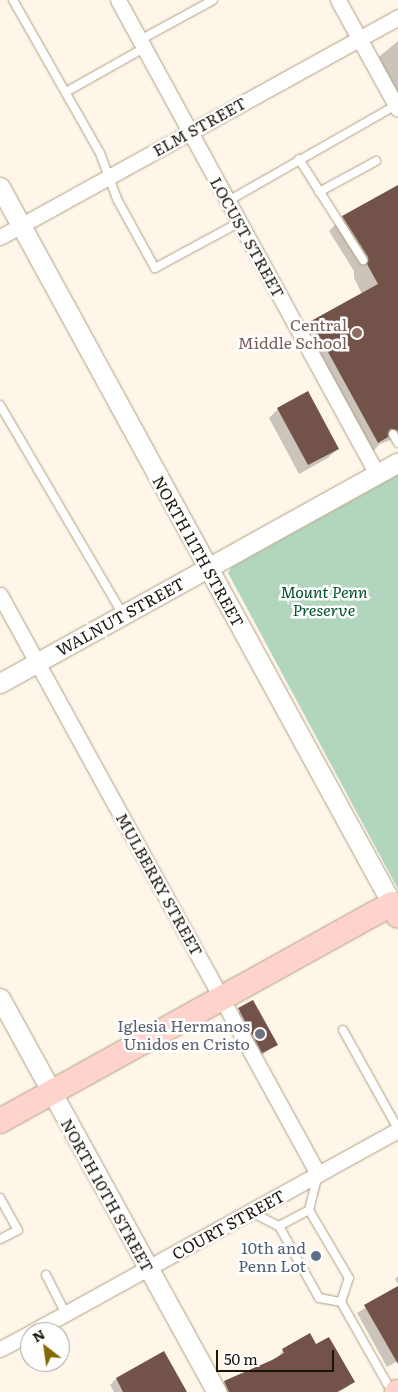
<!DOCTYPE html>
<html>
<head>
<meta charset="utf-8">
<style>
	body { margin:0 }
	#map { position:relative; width:398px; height:1392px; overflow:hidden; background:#fdf6e9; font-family:Literata,serif }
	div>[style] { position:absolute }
	.green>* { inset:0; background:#b2d5bd }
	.shadow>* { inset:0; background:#0003 }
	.building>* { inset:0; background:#725249 }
	.roads { filter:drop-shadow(0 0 1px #b19f82) drop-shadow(0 0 1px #b19f82) }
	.service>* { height:8px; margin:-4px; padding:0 4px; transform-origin:4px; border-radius:4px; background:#fff }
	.minor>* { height:15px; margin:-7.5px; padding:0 7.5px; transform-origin:7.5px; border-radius:7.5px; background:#fff }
	.tertiary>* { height:19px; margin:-9.5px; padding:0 9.5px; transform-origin:9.5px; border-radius:9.5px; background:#fff }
	.primary>* { height:24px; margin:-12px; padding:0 12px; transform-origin:12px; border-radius:12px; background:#fed3cb }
	.dots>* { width:14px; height:14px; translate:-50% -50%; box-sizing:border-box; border:2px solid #fff; border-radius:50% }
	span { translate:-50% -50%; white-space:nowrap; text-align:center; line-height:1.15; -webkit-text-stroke:5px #fff; paint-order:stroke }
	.street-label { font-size:16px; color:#1a1409 }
	.education-label { font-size:16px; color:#785e54 }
	.right { translate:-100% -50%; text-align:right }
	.park-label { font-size:16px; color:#00502b; font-style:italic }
	.worship-label { font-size:16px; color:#5b616d }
	.service-label { font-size:16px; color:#4e5e75 }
	.north { position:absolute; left:20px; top:1322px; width:50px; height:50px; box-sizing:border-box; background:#fff; border:1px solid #a3a19d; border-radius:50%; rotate:330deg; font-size:14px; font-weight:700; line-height:20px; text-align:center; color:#1a1409 }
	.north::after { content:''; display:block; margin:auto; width:18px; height:22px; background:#866802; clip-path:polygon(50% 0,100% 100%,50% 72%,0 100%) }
	.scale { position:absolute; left:216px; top:1350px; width:118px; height:22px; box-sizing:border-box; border:2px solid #1a1409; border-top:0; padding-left:6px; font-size:15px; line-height:18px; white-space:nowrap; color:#1a1409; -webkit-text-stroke:4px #fff; paint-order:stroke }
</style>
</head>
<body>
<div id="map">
	<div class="green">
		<i style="clip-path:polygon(398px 475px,398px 889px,228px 573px,232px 567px)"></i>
	</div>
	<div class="shadow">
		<i style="clip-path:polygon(398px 41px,398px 102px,375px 60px)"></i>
		<i style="clip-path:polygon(398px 187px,398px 437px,380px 444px,373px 451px,297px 336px,311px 322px,362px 294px,354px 278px,354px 271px,329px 231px,343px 217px)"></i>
		<i style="clip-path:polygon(278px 409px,338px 448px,328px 458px,299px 474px,269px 418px)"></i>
		<i style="clip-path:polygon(252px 1002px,276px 1045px,250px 1064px,227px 1021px)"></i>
		<i style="clip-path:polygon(398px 1276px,398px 1284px,395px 1279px)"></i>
		<i style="clip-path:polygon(398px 1287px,398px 1361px,387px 1367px,357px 1313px)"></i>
		<i style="clip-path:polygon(315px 1346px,353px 1382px,346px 1388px,339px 1392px,219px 1392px,218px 1389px,224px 1382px,277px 1359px,283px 1350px)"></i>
		<i style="clip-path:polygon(164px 1353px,185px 1392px,114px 1392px,110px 1385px,116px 1379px)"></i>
	</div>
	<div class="building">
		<i style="clip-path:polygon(398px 185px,398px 431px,390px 429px,388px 437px,378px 443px,311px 321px,378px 284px,367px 264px,368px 257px,342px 216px)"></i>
		<i style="clip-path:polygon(308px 391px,339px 449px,308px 465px,277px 408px)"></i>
		<i style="clip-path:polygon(253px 1000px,278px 1045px,262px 1053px,238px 1008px)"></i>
		<i style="clip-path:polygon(398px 1286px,398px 1364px,364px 1305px)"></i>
		<i style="clip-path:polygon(310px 1333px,316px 1344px,329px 1337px,355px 1382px,337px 1392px,229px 1392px,224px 1381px,272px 1360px,284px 1353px,282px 1349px)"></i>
		<i style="clip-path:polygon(164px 1351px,187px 1392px,123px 1392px,116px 1378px)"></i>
	</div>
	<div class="roads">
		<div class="service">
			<i style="left:13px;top:0;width:176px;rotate:60.4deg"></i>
			<i style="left:100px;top:153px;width:49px;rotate:69.7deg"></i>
			<i style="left:117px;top:199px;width:79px;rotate:61.2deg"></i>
			<i style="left:155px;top:268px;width:97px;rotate:-28.4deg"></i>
			<i style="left:140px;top:40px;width:83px;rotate:-28.7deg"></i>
			<i style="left:66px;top:92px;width:90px;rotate:-29.4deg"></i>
			<i style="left:299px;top:159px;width:120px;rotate:57.6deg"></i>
			<i style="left:319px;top:192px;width:65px;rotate:-28.5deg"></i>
			<i style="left:228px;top:201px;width:193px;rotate:-29.7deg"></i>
			<i style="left:0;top:405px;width:243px;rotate:59.6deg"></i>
			<i style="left:393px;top:434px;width:10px;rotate:61deg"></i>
			<i style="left:343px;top:1030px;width:113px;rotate:60.9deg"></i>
			<i style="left:0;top:1198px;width:37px;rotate:61deg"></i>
			<i style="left:18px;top:1230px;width:20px;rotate:153deg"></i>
			<i style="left:251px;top:1212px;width:31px;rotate:27deg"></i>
			<i style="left:279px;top:1226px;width:82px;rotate:60.9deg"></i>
			<i style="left:319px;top:1298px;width:22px;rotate:10deg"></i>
			<i style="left:341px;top:1302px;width:25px;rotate:-72deg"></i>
			<i style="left:349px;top:1278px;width:79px;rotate:-120.5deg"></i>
			<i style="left:309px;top:1210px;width:37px;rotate:-76deg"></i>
			<i style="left:279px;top:1226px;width:34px;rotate:-28deg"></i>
			<i style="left:46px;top:1275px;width:44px;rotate:62.9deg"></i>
			<i style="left:341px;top:1302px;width:103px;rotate:60.5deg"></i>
		</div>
		<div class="minor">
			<i style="left:118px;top:0;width:540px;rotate:61.35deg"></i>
			<i style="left:338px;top:0;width:124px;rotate:61.2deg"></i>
			<i style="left:0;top:237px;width:455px;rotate:-28.9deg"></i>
			<i style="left:0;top:595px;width:661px;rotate:61.22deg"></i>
			<i style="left:32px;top:1332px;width:418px;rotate:-28.9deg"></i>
			<i style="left:0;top:1349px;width:34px;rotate:-28deg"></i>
		</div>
		<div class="tertiary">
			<i style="left:0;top:187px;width:817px;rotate:61.33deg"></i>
			<i style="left:0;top:683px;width:455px;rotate:-29deg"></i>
			<i style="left:0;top:998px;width:450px;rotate:61.2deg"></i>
		</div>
		<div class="primary">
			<i style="left:0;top:1121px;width:431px;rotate:-29deg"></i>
			<i style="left:377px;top:912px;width:17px;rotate:-28deg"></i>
			<i style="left:392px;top:904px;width:13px;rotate:63deg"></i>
			<i style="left:397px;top:1392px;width:1px"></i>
		</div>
	</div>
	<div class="dots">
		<i style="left:357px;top:333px;background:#8d6e63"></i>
		<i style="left:260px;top:1034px;background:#6b7280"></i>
		<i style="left:316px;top:1256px;background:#5c6f8a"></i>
	</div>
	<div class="street-label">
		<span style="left:199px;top:126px;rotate:-29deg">ELM STREET</span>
		<span style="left:248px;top:237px;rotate:61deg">LOCUST STREET</span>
		<span style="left:199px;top:551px;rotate:61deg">NORTH 11TH STREET</span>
		<span style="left:120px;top:616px;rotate:-29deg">WALNUT STREET</span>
		<span style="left:160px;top:884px;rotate:61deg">MULBERRY STREET</span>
		<span style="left:108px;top:1195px;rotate:61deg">NORTH 10TH STREET</span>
		<span style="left:228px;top:1224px;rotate:-29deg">COURT STREET</span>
	</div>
	<div class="education-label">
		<span class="right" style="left:347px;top:333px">Central<br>Middle School</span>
	</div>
	<div class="park-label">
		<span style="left:324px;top:600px">Mount Penn<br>Preserve</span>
	</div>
	<div class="worship-label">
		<span class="right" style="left:250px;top:1034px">Iglesia Hermanos<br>Unidos en Cristo</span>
	</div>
	<div class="service-label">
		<span class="right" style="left:306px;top:1256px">10th and<br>Penn Lot</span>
	</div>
	<div class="north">N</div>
	<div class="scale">50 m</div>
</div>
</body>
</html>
